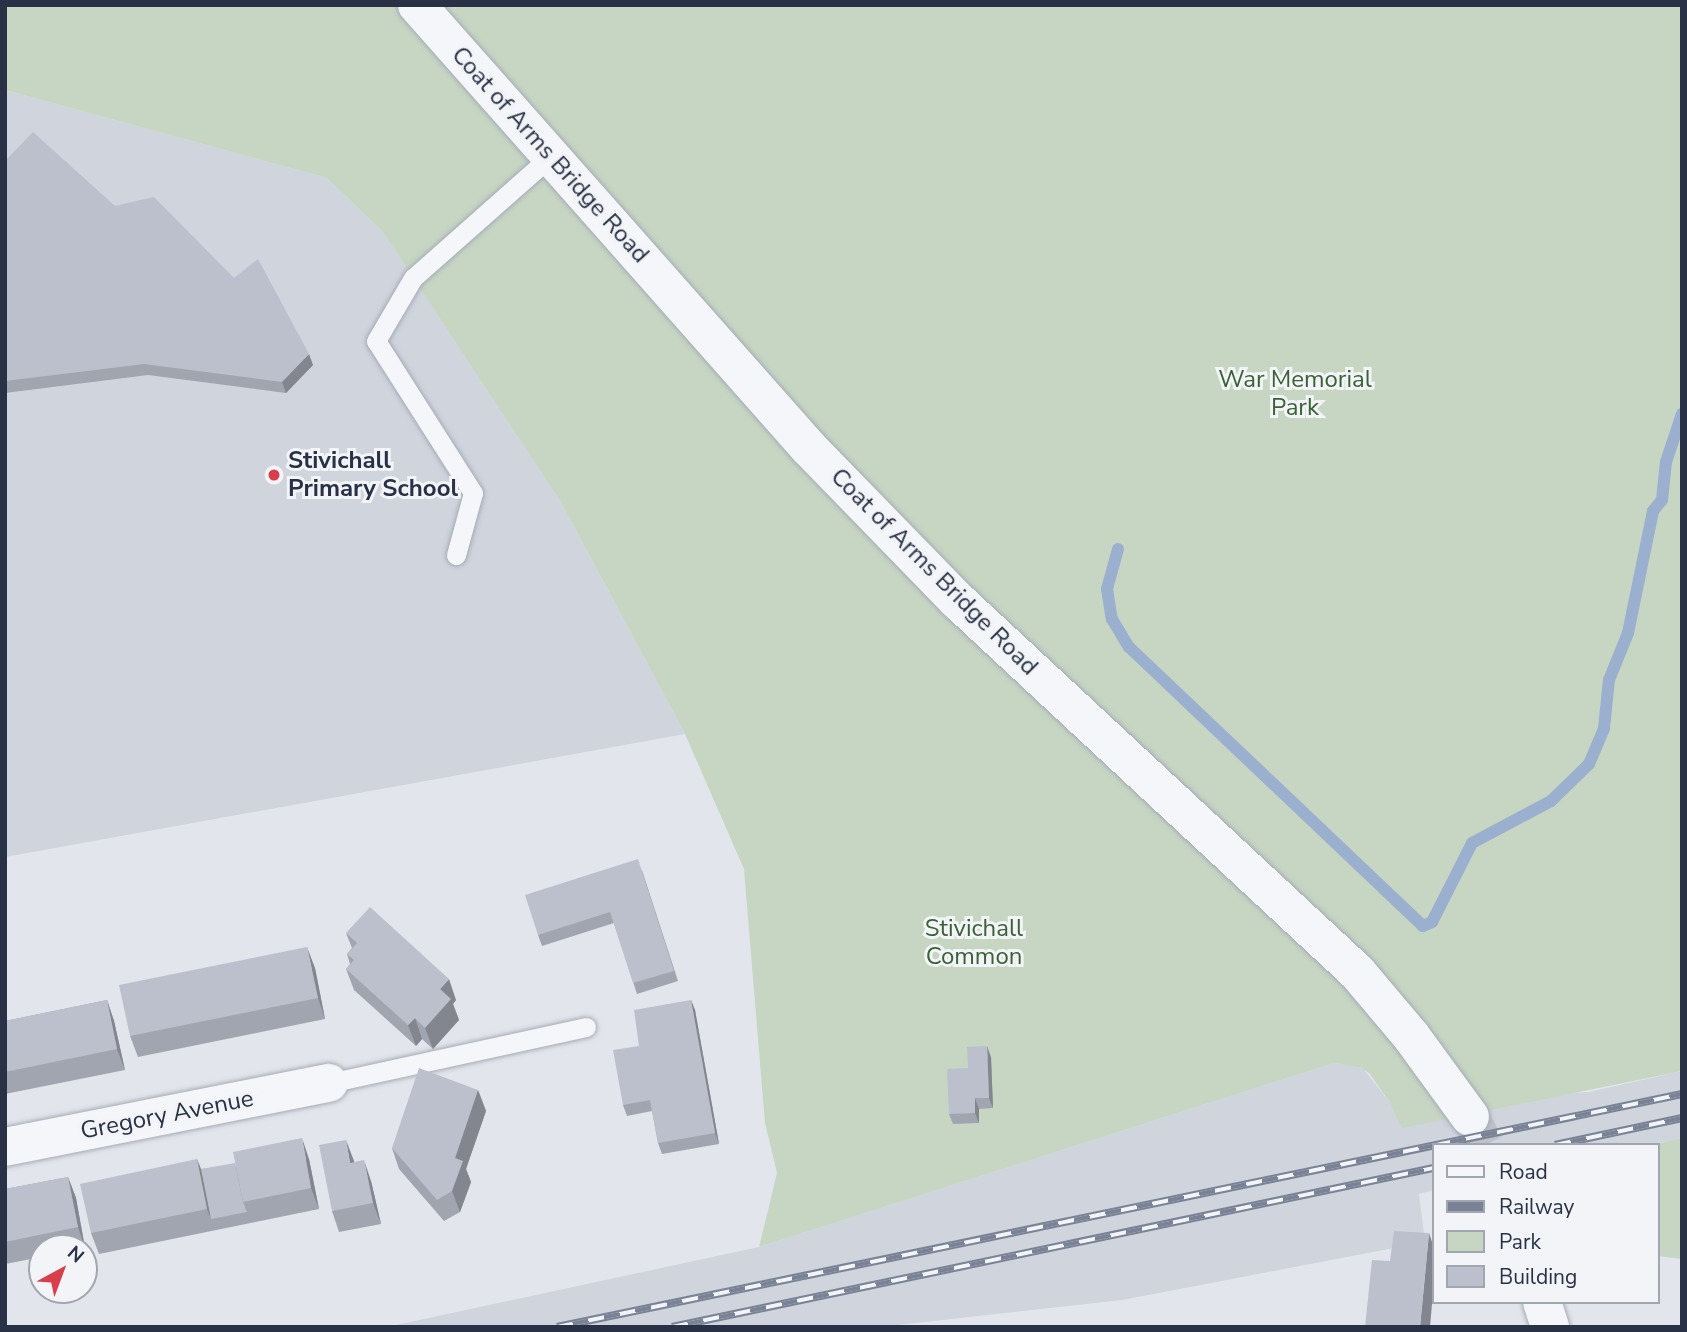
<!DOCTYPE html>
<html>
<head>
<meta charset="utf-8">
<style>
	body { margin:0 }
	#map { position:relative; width:1687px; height:1332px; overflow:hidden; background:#e2e5eb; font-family:"Nunito Sans",sans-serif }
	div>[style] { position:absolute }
	.built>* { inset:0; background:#cfd4dd }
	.green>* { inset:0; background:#c6d6c2 }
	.stream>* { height:12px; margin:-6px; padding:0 6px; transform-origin:6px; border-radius:6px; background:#9ab0ce }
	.tertiary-tunnel>* { height:38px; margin-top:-19px; transform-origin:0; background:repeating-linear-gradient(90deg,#bdc1ca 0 38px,transparent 0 57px) }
	.roads { filter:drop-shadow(0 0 2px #a6abb6) drop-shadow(0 0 2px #a6abb6) }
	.service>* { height:19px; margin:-9.5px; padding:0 9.5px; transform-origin:9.5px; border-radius:9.5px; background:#f5f6f9 }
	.minor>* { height:38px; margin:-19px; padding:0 19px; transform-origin:19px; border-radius:19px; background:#f5f6f9 }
	.tertiary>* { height:38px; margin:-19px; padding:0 19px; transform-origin:19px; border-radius:19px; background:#f5f6f9 }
	.rail>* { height:8px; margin-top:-4px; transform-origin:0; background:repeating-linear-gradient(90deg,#f2f4f8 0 16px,#7a8396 0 32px); box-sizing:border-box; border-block:2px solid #7a8396 }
	.wall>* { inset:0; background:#a1a5af }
	.shaded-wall>* { inset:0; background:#83868f }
	.building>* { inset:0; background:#bbc0cc }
	.dots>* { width:19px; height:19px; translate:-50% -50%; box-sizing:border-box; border:4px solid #f2f4f8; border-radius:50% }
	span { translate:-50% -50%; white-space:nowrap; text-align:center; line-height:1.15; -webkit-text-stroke:6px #f2f4f8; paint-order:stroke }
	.street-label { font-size:24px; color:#283145 }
	.park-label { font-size:24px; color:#3a6234 }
	.poi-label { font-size:24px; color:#283145; font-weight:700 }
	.left { translate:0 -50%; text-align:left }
	.frame { position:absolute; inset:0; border:7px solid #283145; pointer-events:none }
	.legend { position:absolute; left:1432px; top:1143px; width:228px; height:161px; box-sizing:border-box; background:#f2f4f8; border:2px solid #a1a6b0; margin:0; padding:9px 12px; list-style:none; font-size:21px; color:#283145 }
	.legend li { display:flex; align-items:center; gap:14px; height:35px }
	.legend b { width:35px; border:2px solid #a1a6b0 }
	.north { position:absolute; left:28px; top:1234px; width:70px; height:70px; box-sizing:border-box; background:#f2f4f8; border:2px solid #a1a6b0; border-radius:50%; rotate:41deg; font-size:19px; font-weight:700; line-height:28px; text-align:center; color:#283145 }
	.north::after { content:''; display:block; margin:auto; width:24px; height:32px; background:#d93e4b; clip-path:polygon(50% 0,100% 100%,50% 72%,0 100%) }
</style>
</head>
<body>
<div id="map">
	<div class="built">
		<i style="clip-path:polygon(5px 90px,327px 178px,382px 231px,562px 504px,685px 734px,5px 857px)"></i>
		<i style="clip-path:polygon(1334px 1063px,1363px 1068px,1390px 1103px,1589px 1092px,1682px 1071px,1682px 1138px,1649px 1145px,1433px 1145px,1433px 1190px,1419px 1194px,1425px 1242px,1122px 1300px,880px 1327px,387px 1327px,759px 1247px)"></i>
	</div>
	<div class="green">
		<i style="clip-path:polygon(5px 5px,1682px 5px,1682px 1071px,1402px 1128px,1390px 1103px,1370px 1074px,1362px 1068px,1334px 1063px,759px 1247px,777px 1173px,765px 1123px,744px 869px,685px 734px,562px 504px,382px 231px,327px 178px,5px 90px)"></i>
		<i style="clip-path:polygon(1682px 1138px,1682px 1259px,1657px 1256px,1657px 1145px,1650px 1145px)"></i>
	</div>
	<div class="stream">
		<i style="left:1118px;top:549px;width:41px;rotate:105.4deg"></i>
		<i style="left:1107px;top:589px;width:30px;rotate:81deg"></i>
		<i style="left:1112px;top:619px;width:33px;rotate:59deg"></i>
		<i style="left:1129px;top:647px;width:405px;rotate:43.5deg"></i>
		<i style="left:1423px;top:926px;width:10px;rotate:-24deg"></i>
		<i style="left:1432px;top:922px;width:89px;rotate:-63.1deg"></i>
		<i style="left:1472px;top:843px;width:89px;rotate:-28deg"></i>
		<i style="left:1551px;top:801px;width:53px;rotate:-44.2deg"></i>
		<i style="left:1589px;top:764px;width:39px;rotate:-67deg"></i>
		<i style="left:1604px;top:728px;width:48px;rotate:-84.1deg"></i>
		<i style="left:1609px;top:680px;width:51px;rotate:-68deg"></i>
		<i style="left:1628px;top:633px;width:125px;rotate:-78.4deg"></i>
		<i style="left:1653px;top:511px;width:14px;rotate:-51deg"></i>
		<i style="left:1662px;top:500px;width:38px;rotate:-84deg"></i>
		<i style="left:1666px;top:462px;width:51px;rotate:-71.6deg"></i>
	</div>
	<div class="tertiary-tunnel">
		<i style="left:1470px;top:1117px;width:32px;rotate:62deg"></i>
	</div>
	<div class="roads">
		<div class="service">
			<i style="left:456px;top:555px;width:64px;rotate:-74.7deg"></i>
			<i style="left:473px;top:493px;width:180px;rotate:-122.5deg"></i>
			<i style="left:376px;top:341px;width:73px;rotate:-59.6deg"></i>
			<i style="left:413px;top:278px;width:184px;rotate:-41.5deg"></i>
			<i style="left:329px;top:1083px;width:263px;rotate:-12.3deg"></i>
		</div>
		<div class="minor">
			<i style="left:5px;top:1147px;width:330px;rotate:-11.2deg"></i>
		</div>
		<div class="tertiary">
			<i style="left:417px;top:5px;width:592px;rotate:48.5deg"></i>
			<i style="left:809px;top:448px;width:214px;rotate:45.8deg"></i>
			<i style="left:958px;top:601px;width:545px;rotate:42.92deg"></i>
			<i style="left:1357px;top:972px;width:84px;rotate:49.8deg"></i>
			<i style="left:1411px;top:1036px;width:100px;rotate:53.9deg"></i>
			<i style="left:1542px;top:1302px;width:26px;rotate:72deg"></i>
		</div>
	</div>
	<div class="rail">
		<i style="left:1555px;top:1145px;width:130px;rotate:-12deg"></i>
		<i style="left:557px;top:1327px;width:1149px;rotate:-11.7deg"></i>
		<i style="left:672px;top:1327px;width:777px;rotate:-11.8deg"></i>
	</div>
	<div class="wall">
		<i style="clip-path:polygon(5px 161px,115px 206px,313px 365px,286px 393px,148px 375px,5px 393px)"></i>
		<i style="clip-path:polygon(642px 870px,678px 981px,637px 994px,614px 923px,542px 946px,538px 935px)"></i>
		<i style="clip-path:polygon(346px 933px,456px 1000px,453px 1004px,459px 1020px,433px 1049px,422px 1039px,416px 1046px,354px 990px,346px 969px,350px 964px,347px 954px,352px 948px)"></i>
		<i style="clip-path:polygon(315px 968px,325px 1019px,138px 1057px,130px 1036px)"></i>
		<i style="clip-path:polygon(107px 1000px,114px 1021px,125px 1070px,5px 1094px,5px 1021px)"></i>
		<i style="clip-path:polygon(691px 1000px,695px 1010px,719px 1144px,662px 1154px,658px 1143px,652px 1111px,627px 1116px,623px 1105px,639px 1046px)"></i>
		<i style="clip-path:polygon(991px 1057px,993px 1108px,979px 1109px,979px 1123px,953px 1124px,949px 1114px,968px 1068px)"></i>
		<i style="clip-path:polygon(478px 1090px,486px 1111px,466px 1169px,471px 1182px,460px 1212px,444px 1221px,399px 1169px,392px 1148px)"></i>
		<i style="clip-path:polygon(197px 1159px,201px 1169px,309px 1159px,319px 1209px,99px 1254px,91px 1233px)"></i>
		<i style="clip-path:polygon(354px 1162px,371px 1181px,381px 1224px,339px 1232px,332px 1211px)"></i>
		<i style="clip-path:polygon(68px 1177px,76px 1198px,85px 1248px,42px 1248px,42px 1257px,5px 1264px,5px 1189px)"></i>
	</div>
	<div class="shaded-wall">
		<i style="clip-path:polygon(309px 354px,313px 365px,286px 393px,282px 382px)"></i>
		<i style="clip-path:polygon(307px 947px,315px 968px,325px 1019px,318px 998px)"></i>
		<i style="clip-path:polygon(449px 979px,456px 1000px,453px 1004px,459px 1020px,433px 1049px,425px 1028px,440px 989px)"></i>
		<i style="clip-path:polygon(107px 1000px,114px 1021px,125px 1070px,117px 1049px)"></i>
		<i style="clip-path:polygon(691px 1000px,695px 1010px,719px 1144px,715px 1133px)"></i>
		<i style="clip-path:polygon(415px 1018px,422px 1039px,416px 1046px,408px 1025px)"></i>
		<i style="clip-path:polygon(987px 1046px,991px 1057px,993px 1108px,989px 1098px)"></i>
		<i style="clip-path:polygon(478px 1090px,486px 1111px,466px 1169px,471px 1182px,460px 1212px,452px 1191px,455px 1158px)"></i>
		<i style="clip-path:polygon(975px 1098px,979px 1109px,979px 1123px,975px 1113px)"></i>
		<i style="clip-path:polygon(302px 1138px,309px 1159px,319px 1209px,311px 1188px)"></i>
		<i style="clip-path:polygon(346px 1140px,354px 1161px,358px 1184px,350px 1163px)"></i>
		<i style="clip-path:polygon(197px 1159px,205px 1180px,211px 1219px,207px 1209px)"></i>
		<i style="clip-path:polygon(364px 1160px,371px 1181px,381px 1224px,373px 1203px)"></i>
		<i style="clip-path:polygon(68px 1177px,76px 1198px,85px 1248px,78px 1227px)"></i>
		<i style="clip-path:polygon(1429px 1233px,1433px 1245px,1433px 1292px,1430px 1327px,1420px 1327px)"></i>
	</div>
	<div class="building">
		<i style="clip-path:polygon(33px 132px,115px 206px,154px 197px,234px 278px,258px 259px,309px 354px,282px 382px,144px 364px,5px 381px,5px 161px)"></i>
		<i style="clip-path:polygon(638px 859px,674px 971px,633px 983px,610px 912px,538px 935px,525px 895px)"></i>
		<i style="clip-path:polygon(370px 907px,449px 979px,440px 989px,451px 999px,425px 1028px,415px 1018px,408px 1025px,346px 969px,354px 960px,347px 954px,357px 943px,346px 933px)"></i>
		<i style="clip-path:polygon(307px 947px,318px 998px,130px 1036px,119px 985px)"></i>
		<i style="clip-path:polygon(107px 1000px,117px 1049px,5px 1072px,5px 1021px)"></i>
		<i style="clip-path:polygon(691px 1000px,715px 1133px,658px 1143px,650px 1100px,623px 1105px,613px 1050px,639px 1046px,634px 1010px)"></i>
		<i style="clip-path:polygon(987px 1046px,989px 1098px,975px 1098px,975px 1113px,949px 1114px,947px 1069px,968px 1068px,967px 1047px)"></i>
		<i style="clip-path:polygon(419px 1068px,478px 1090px,455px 1158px,463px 1161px,452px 1191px,437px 1200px,392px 1148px)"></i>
		<i style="clip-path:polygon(302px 1138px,311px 1188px,243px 1202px,233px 1152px)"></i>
		<i style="clip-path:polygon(346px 1140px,350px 1163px,364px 1160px,373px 1203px,332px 1211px,319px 1145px)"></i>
		<i style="clip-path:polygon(197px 1159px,207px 1209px,91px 1233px,80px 1184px)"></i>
		<i style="clip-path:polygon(235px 1163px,243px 1202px,247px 1212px,211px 1219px,201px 1169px)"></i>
		<i style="clip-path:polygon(68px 1177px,78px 1227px,5px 1242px,5px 1189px)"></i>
		<i style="clip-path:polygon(1394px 1231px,1429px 1233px,1420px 1327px,1365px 1327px,1372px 1260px,1390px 1261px)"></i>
	</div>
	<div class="dots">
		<i style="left:274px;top:475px;background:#d93e4b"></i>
	</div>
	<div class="street-label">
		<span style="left:550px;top:155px;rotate:48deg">Coat of Arms Bridge Road</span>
		<span style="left:934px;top:572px;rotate:45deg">Coat of Arms Bridge Road</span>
		<span style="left:167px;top:1115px;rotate:-11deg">Gregory Avenue</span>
	</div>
	<div class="park-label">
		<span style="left:1295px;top:394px">War Memorial<br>Park</span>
		<span style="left:974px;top:943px">Stivichall<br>Common</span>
	</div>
	<div class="poi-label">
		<span class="left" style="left:288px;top:475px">Stivichall<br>Primary School</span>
	</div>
	<div class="frame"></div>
	<ul class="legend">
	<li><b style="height:9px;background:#f5f6f9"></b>Road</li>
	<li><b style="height:9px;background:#7a8396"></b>Railway</li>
	<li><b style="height:19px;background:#c6d6c2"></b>Park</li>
	<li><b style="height:19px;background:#bbc0cc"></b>Building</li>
	</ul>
	<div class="north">N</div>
</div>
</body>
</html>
